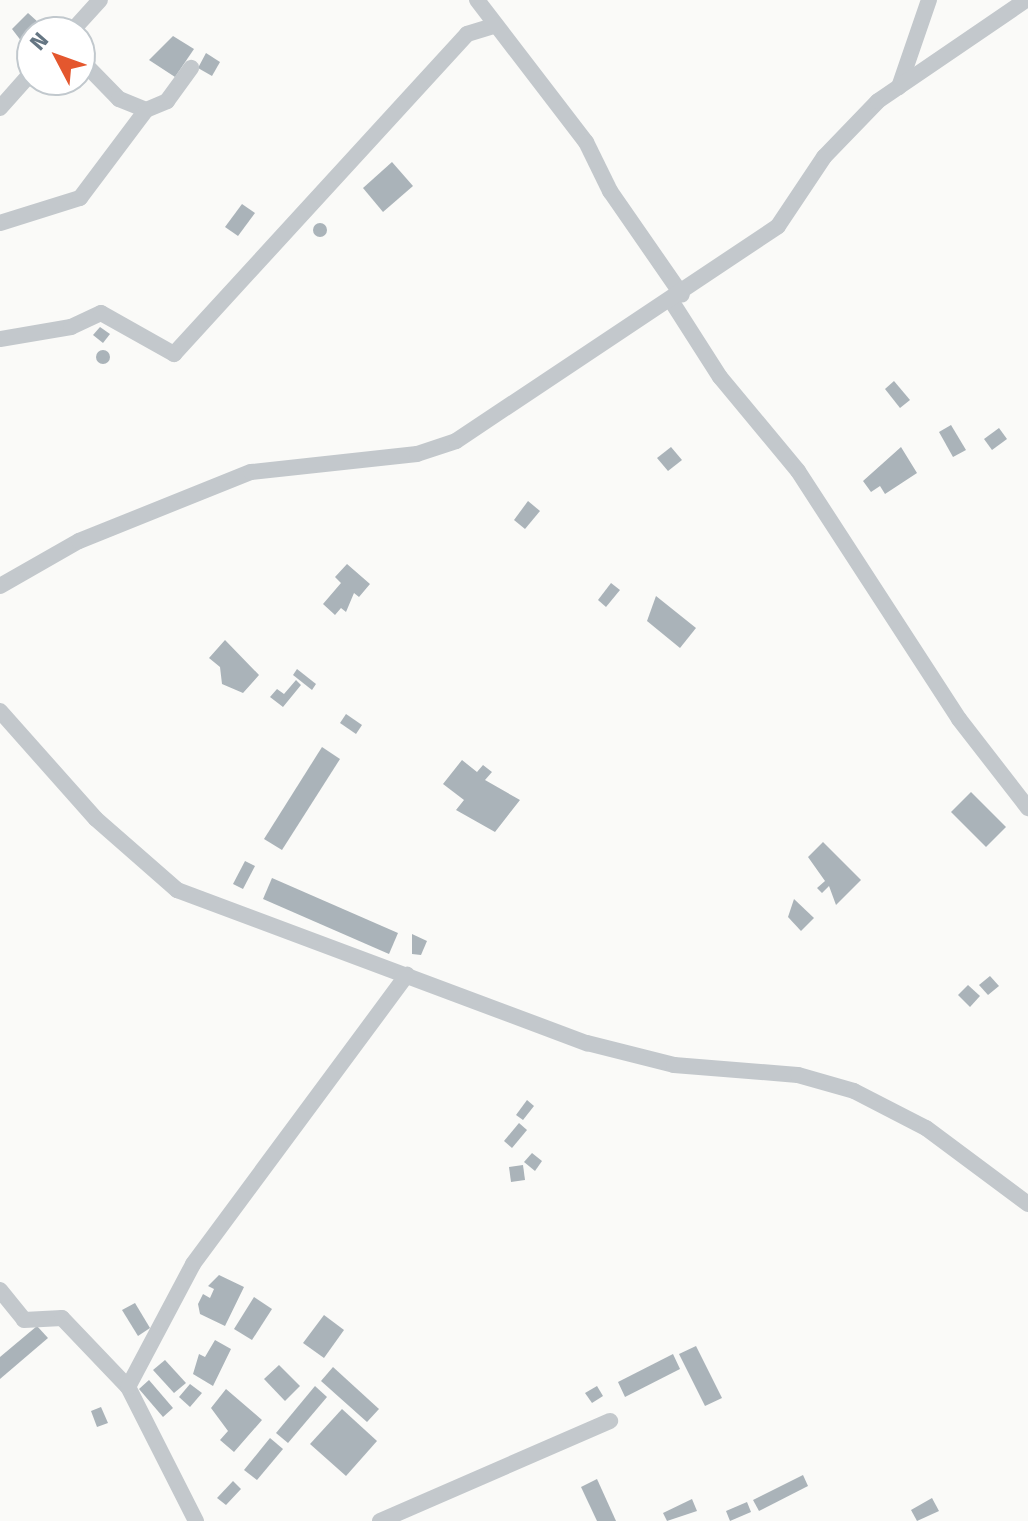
<!DOCTYPE html>
<html>
<head>
<meta charset="utf-8">
<style>
	body { margin:0 }
	#map { position:relative; width:1028px; height:1521px; overflow:hidden; background:#fafaf8; font-family:"Fira Sans",sans-serif }
	div>[style] { position:absolute }
	.building>* { inset:0; background:#aab3b9 }
	.round { border-radius:50% }
	.minor>* { height:16px; margin:-8px; padding:0 8px; transform-origin:8px; border-radius:8px; background:#c3c8cc }
	span { translate:-50% -50%; white-space:nowrap; text-align:center; line-height:1.15; -webkit-text-stroke:8px #fff; paint-order:stroke }
	.north { position:absolute; left:16px; top:16px; width:80px; height:80px; box-sizing:border-box; background:#fff; border:2px solid #c1c8cd; border-radius:50%; rotate:311deg; font-size:22px; font-weight:700; line-height:32px; text-align:center; color:#657683 }
	.north::after { content:''; display:block; margin:auto; width:28px; height:36px; background:#e4572e; clip-path:polygon(50% 0,100% 100%,50% 72%,0 100%) }
</style>
</head>
<body>
<div id="map">
	<div class="building">
		<i style="clip-path:polygon(28px 13px,49px 32px,32px 32px,32px 55px,12px 29px)"></i>
		<i style="clip-path:polygon(173px 36px,194px 49px,175px 77px,149px 60px)"></i>
		<i style="clip-path:polygon(206px 53px,220px 62px,212px 76px,198px 68px)"></i>
		<i style="clip-path:polygon(392px 162px,413px 186px,383px 212px,363px 188px)"></i>
		<i style="clip-path:polygon(242px 204px,255px 213px,238px 236px,225px 227px)"></i>
		<i class="round" style="left:313px;top:223px;width:14px;height:14px"></i>
		<i style="clip-path:polygon(100px 327px,110px 334px,103px 343px,93px 335px)"></i>
		<i class="round" style="left:96px;top:350px;width:14px;height:14px"></i>
		<i style="clip-path:polygon(894px 381px,910px 400px,900px 408px,885px 389px)"></i>
		<i style="clip-path:polygon(951px 425px,966px 450px,953px 457px,939px 432px)"></i>
		<i style="clip-path:polygon(999px 428px,1007px 439px,992px 450px,984px 439px)"></i>
		<i style="clip-path:polygon(671px 447px,682px 460px,668px 471px,657px 458px)"></i>
		<i style="clip-path:polygon(901px 447px,917px 473px,885px 494px,880px 486px,871px 492px,863px 481px)"></i>
		<i style="clip-path:polygon(528px 501px,540px 511px,525px 529px,514px 520px)"></i>
		<i style="clip-path:polygon(347px 564px,370px 584px,359px 597px,354px 593px,346px 612px,341px 608px,335px 615px,323px 604px,341px 583px,335px 577px)"></i>
		<i style="clip-path:polygon(611px 583px,620px 590px,606px 607px,598px 600px)"></i>
		<i style="clip-path:polygon(656px 596px,696px 628px,680px 648px,647px 621px)"></i>
		<i style="clip-path:polygon(225px 640px,259px 675px,243px 693px,222px 684px,220px 667px,209px 658px)"></i>
		<i style="clip-path:polygon(297px 669px,316px 684px,312px 690px,293px 675px)"></i>
		<i style="clip-path:polygon(296px 680px,301px 685px,283px 707px,270px 697px,277px 689px,284px 694px)"></i>
		<i style="clip-path:polygon(346px 714px,362px 725px,356px 734px,340px 723px)"></i>
		<i style="clip-path:polygon(322px 747px,340px 759px,282px 850px,264px 839px)"></i>
		<i style="clip-path:polygon(462px 760px,477px 772px,483px 765px,492px 772px,485px 780px,520px 800px,495px 832px,456px 810px,464px 800px,443px 784px)"></i>
		<i style="clip-path:polygon(971px 792px,1006px 827px,986px 847px,951px 812px)"></i>
		<i style="clip-path:polygon(823px 842px,861px 880px,836px 905px,829px 886px,822px 893px,817px 888px,825px 881px,808px 857px)"></i>
		<i style="clip-path:polygon(245px 861px,255px 866px,243px 889px,233px 884px)"></i>
		<i style="clip-path:polygon(272px 878px,398px 933px,389px 954px,263px 899px)"></i>
		<i style="clip-path:polygon(794px 899px,814px 918px,801px 931px,788px 917px)"></i>
		<i style="clip-path:polygon(412px 934px,427px 941px,421px 955px,412px 954px)"></i>
		<i style="clip-path:polygon(990px 976px,999px 986px,988px 995px,979px 985px)"></i>
		<i style="clip-path:polygon(968px 985px,980px 996px,970px 1007px,958px 995px)"></i>
		<i style="clip-path:polygon(527px 1100px,534px 1106px,523px 1120px,516px 1115px)"></i>
		<i style="clip-path:polygon(519px 1123px,527px 1130px,512px 1148px,504px 1141px)"></i>
		<i style="clip-path:polygon(532px 1153px,542px 1161px,535px 1171px,524px 1162px)"></i>
		<i style="clip-path:polygon(523px 1165px,525px 1180px,511px 1182px,509px 1167px)"></i>
		<i style="clip-path:polygon(219px 1275px,244px 1287px,225px 1326px,200px 1314px,198px 1304px,203px 1294px,210px 1298px,214px 1289px,208px 1286px)"></i>
		<i style="clip-path:polygon(254px 1297px,272px 1309px,252px 1340px,234px 1329px)"></i>
		<i style="clip-path:polygon(135px 1303px,150px 1328px,138px 1336px,122px 1310px)"></i>
		<i style="clip-path:polygon(324px 1315px,344px 1330px,324px 1358px,303px 1343px)"></i>
		<i style="clip-path:polygon(37px 1326px,48px 1338px,0 1379px,0 1357px)"></i>
		<i style="clip-path:polygon(215px 1340px,231px 1349px,213px 1386px,193px 1374px,199px 1354px,205px 1357px)"></i>
		<i style="clip-path:polygon(696px 1346px,722px 1398px,705px 1406px,679px 1354px)"></i>
		<i style="clip-path:polygon(673px 1354px,680px 1369px,625px 1397px,618px 1382px)"></i>
		<i style="clip-path:polygon(165px 1360px,186px 1383px,174px 1393px,153px 1370px)"></i>
		<i style="clip-path:polygon(279px 1365px,300px 1386px,285px 1401px,264px 1379px)"></i>
		<i style="clip-path:polygon(333px 1367px,379px 1409px,367px 1422px,321px 1381px)"></i>
		<i style="clip-path:polygon(149px 1380px,173px 1408px,163px 1417px,139px 1389px)"></i>
		<i style="clip-path:polygon(190px 1384px,202px 1393px,190px 1407px,179px 1397px)"></i>
		<i style="clip-path:polygon(315px 1386px,327px 1397px,288px 1443px,276px 1433px)"></i>
		<i style="clip-path:polygon(597px 1386px,603px 1396px,592px 1403px,585px 1393px)"></i>
		<i style="clip-path:polygon(226px 1389px,262px 1420px,234px 1452px,220px 1440px,228px 1431px,211px 1408px)"></i>
		<i style="clip-path:polygon(101px 1407px,108px 1423px,97px 1427px,91px 1411px)"></i>
		<i style="clip-path:polygon(342px 1409px,377px 1441px,346px 1476px,310px 1444px)"></i>
		<i style="clip-path:polygon(270px 1438px,283px 1449px,257px 1480px,244px 1470px)"></i>
		<i style="clip-path:polygon(803px 1475px,808px 1486px,759px 1511px,753px 1500px)"></i>
		<i style="clip-path:polygon(597px 1479px,616px 1521px,597px 1521px,581px 1487px)"></i>
		<i style="clip-path:polygon(233px 1481px,241px 1489px,226px 1505px,217px 1498px)"></i>
		<i style="clip-path:polygon(932px 1498px,939px 1511px,917px 1521px,911px 1510px)"></i>
		<i style="clip-path:polygon(692px 1499px,697px 1511px,667px 1521px,663px 1513px)"></i>
		<i style="clip-path:polygon(747px 1502px,751px 1512px,730px 1521px,726px 1511px)"></i>
	</div>
	<div class="minor">
		<i style="left:477px;top:0;width:179px;rotate:52.5deg"></i>
		<i style="left:586px;top:142px;width:55px;rotate:63.9deg"></i>
		<i style="left:610px;top:191px;width:126px;rotate:55.3deg"></i>
		<i style="left:71px;top:32px;width:43px;rotate:-47.8deg"></i>
		<i style="left:80px;top:59px;width:56px;rotate:45.7deg"></i>
		<i style="left:119px;top:99px;width:29px;rotate:22deg"></i>
		<i style="left:146px;top:110px;width:23px;rotate:-23deg"></i>
		<i style="left:167px;top:101px;width:41px;rotate:-54deg"></i>
		<i style="left:899px;top:87px;width:92px;rotate:-71deg"></i>
		<i style="left:0;top:108px;width:48px;rotate:-48.4deg"></i>
		<i style="left:0;top:223px;width:84px;rotate:-17.4deg"></i>
		<i style="left:80px;top:198px;width:110px;rotate:-53.1deg"></i>
		<i style="left:672px;top:302px;width:89px;rotate:57.4deg"></i>
		<i style="left:720px;top:377px;width:122px;rotate:50.3deg"></i>
		<i style="left:798px;top:471px;width:296px;rotate:57deg"></i>
		<i style="left:959px;top:719px;width:113px;rotate:52.2deg"></i>
		<i style="left:0;top:339px;width:72px;rotate:-9.6deg"></i>
		<i style="left:71px;top:327px;width:33px;rotate:-25deg"></i>
		<i style="left:101px;top:313px;width:84px;rotate:29.3deg"></i>
		<i style="left:174px;top:354px;width:434px;rotate:-47.5deg"></i>
		<i style="left:467px;top:34px;width:30px;rotate:-17deg"></i>
		<i style="left:0;top:586px;width:91px;rotate:-29.7deg"></i>
		<i style="left:79px;top:541px;width:185px;rotate:-21.9deg"></i>
		<i style="left:251px;top:472px;width:167px;rotate:-6.2deg"></i>
		<i style="left:417px;top:454px;width:41px;rotate:-18.4deg"></i>
		<i style="left:456px;top:441px;width:387px;rotate:-33.7deg"></i>
		<i style="left:778px;top:226px;width:83px;rotate:-56.3deg"></i>
		<i style="left:824px;top:157px;width:78px;rotate:-46deg"></i>
		<i style="left:878px;top:101px;width:179px;rotate:-34.3deg"></i>
		<i style="left:0;top:711px;width:144px;rotate:48.4deg"></i>
		<i style="left:96px;top:819px;width:108px;rotate:41.2deg"></i>
		<i style="left:177px;top:890px;width:438px;rotate:20.5deg"></i>
		<i style="left:587px;top:1043px;width:90px;rotate:14.2deg"></i>
		<i style="left:674px;top:1065px;width:124px;rotate:4.6deg"></i>
		<i style="left:798px;top:1075px;width:58px;rotate:15.9deg"></i>
		<i style="left:854px;top:1091px;width:81px;rotate:27.2deg"></i>
		<i style="left:926px;top:1128px;width:127px;rotate:36.7deg"></i>
		<i style="left:0;top:1290px;width:38px;rotate:51deg"></i>
		<i style="left:24px;top:1320px;width:38px;rotate:-3deg"></i>
		<i style="left:62px;top:1318px;width:95px;rotate:46.3deg"></i>
		<i style="left:196px;top:1521px;width:150px;rotate:-116.9deg"></i>
		<i style="left:128px;top:1387px;width:139px;rotate:-62.1deg"></i>
		<i style="left:193px;top:1264px;width:360px;rotate:-53.5deg"></i>
		<i style="left:380px;top:1521px;width:251px;rotate:-23.5deg"></i>
	</div>
	<div class="north">N</div>
</div>
</body>
</html>
